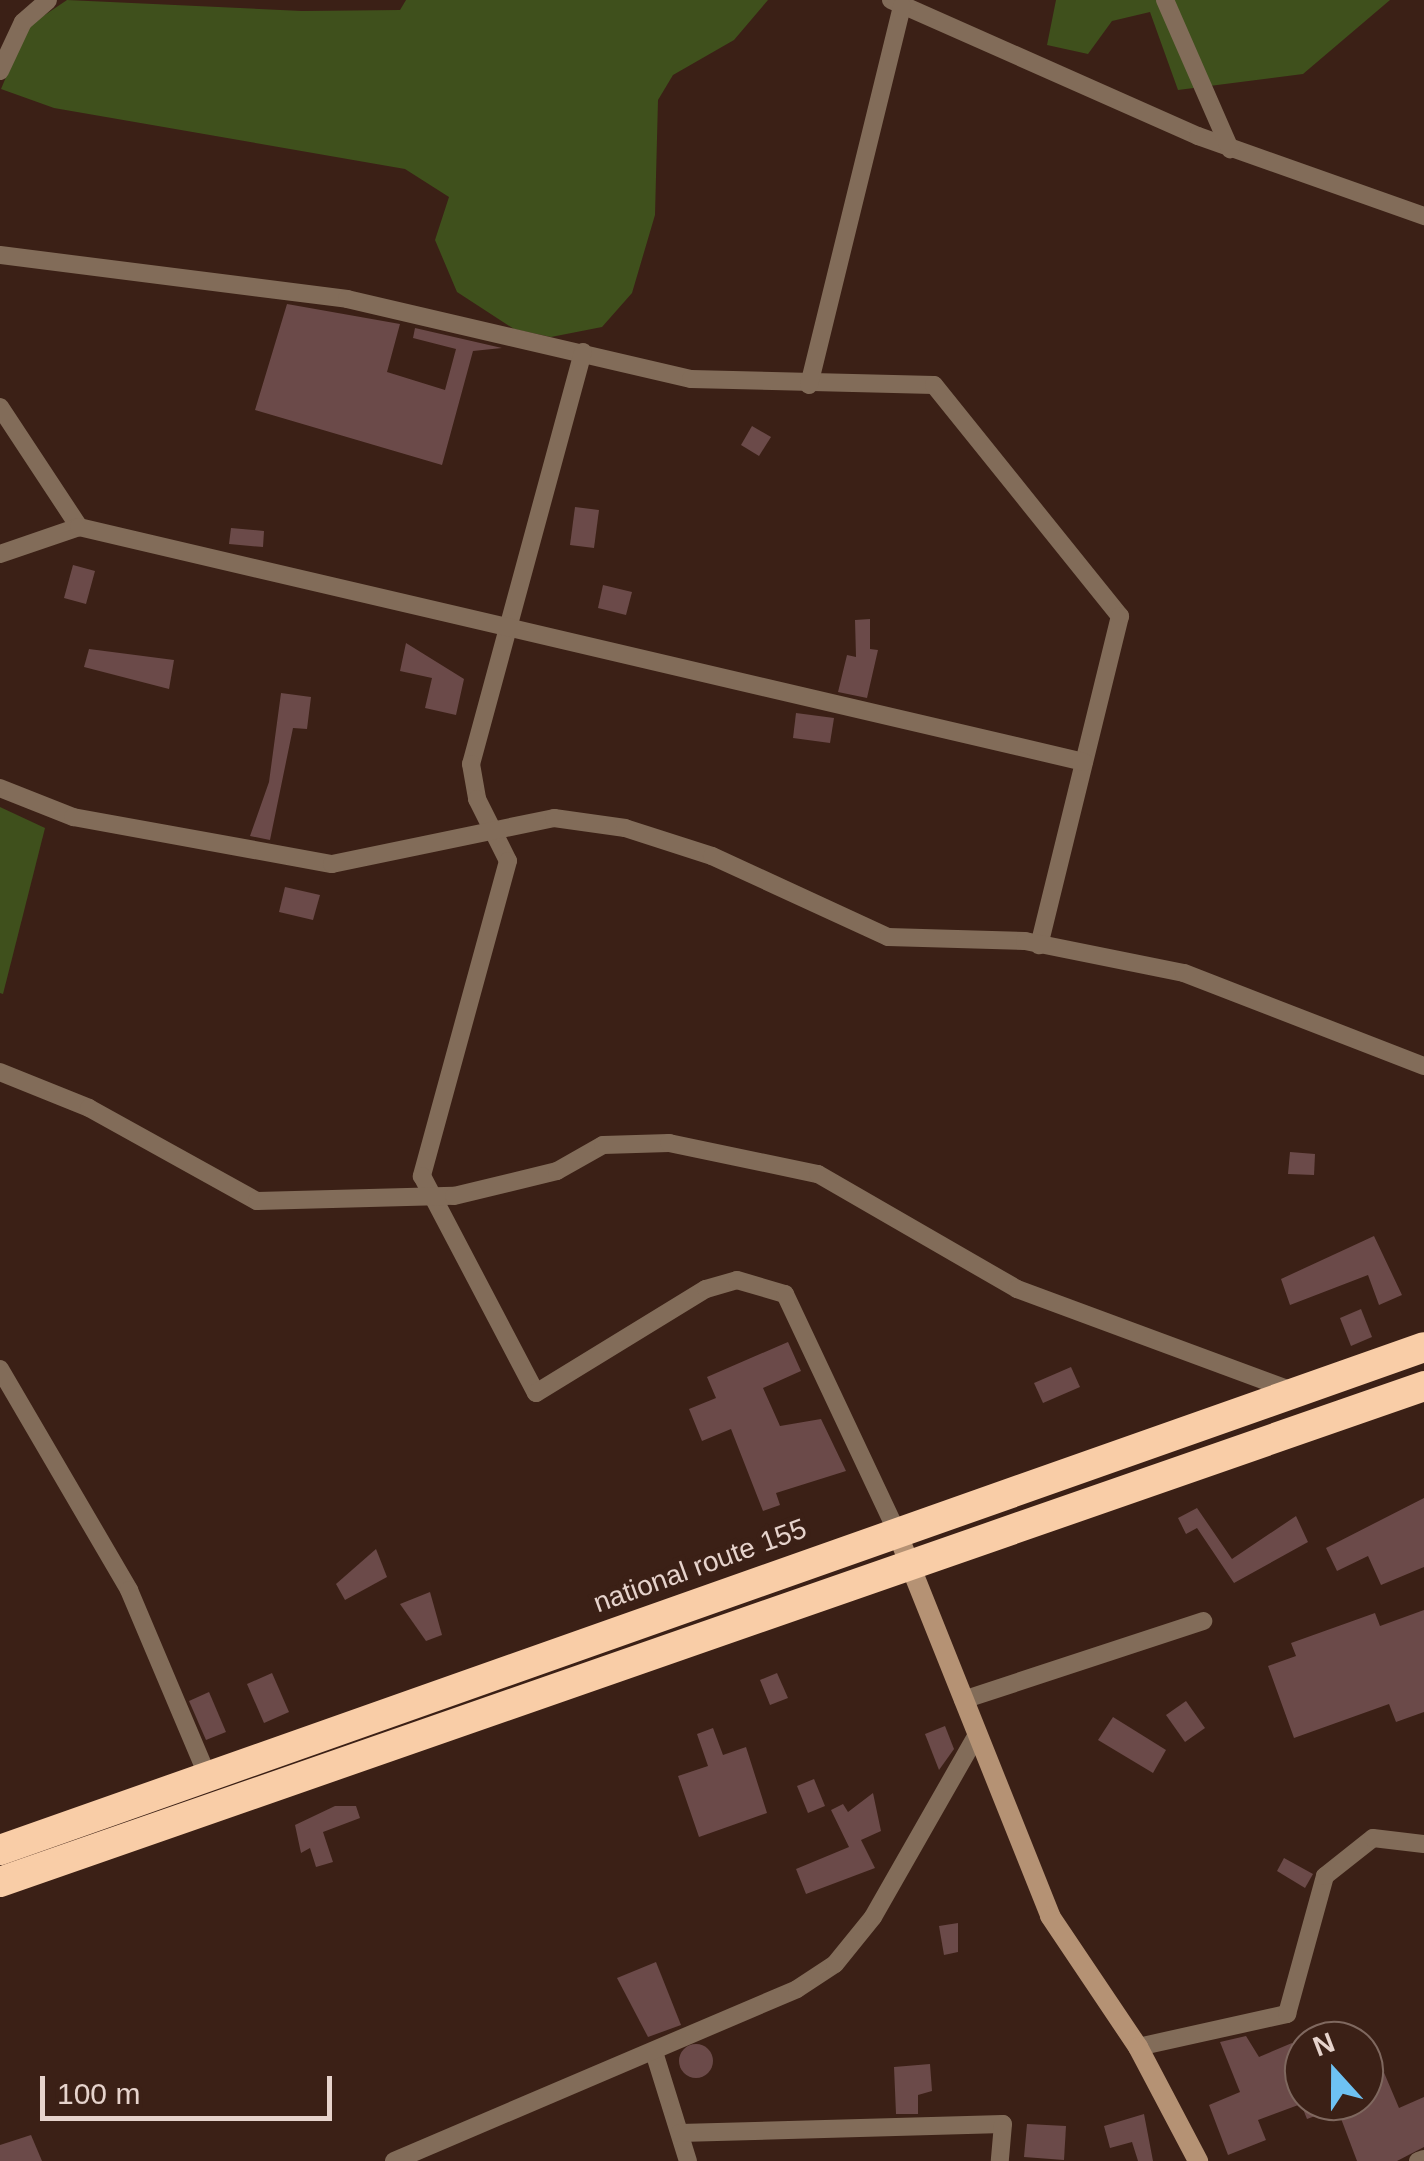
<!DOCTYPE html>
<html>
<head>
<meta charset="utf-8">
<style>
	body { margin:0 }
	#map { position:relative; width:1424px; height:2161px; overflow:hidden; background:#3b2016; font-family:Arial,sans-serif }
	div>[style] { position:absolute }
	.green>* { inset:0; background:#3f501c }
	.building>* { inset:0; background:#6b4a49 }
	.round { border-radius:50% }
	.street>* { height:18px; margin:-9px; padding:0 9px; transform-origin:9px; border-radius:9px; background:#826c59 }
	.secondary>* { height:20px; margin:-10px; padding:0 10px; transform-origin:10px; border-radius:10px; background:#b59274 }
	.highway>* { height:30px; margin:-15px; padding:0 15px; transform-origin:15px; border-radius:15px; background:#f9cda7 }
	span { translate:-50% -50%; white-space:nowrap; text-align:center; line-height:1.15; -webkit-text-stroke:10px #3b2016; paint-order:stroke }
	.street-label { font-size:28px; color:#e6d3cc }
	.north { position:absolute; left:1284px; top:2021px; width:100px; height:100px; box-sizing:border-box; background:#3b2016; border:2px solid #7f685f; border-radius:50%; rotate:339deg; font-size:28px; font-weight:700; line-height:40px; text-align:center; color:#e6d3cc }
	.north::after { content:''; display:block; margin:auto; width:35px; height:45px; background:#6ec2f3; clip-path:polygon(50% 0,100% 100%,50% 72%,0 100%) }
	.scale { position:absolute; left:40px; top:2076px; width:292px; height:45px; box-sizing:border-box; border:5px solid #e6d3cc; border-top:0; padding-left:12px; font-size:30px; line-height:35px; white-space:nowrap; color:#e6d3cc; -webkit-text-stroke:8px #3b2016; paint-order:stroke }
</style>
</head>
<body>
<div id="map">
	<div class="green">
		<i style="clip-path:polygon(67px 0,302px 11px,400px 10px,406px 0,768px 0,734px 40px,673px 75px,658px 100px,655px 215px,632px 293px,602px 327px,551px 337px,514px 329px,457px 292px,435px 240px,449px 197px,405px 169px,54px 108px,1px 89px,27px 27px)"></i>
		<i style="clip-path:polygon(1056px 0,1390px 0,1303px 74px,1178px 90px,1150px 12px,1112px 21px,1088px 54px,1047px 45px)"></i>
		<i style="clip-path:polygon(0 807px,45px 828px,3px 994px,0 993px)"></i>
	</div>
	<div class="building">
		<i style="clip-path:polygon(287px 304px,400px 324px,387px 372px,445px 390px,456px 349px,413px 338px,415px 328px,502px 348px,473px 351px,442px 465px,255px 410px)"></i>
		<i style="clip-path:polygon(752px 426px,771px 437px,759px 456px,741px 445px)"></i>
		<i style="clip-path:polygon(575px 507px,599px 510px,594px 548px,570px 545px)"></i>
		<i style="clip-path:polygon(231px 528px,264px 531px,263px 547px,229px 544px)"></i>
		<i style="clip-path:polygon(73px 565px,95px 571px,86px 604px,64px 598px)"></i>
		<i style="clip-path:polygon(603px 585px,632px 592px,626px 615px,598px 608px)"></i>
		<i style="clip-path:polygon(870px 619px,870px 649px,878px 650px,867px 698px,838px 692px,847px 655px,856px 657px,855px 620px)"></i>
		<i style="clip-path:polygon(406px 643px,464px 679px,456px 715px,425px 708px,432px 678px,400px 671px)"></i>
		<i style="clip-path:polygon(89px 649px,174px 660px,169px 689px,84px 667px)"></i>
		<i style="clip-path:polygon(281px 693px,311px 697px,307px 729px,293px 728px,270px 840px,250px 836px,269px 782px)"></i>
		<i style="clip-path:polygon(796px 713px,834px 718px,830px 743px,793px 738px)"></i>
		<i style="clip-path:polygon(285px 887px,320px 895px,313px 920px,279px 912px)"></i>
		<i style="clip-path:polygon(1290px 1152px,1315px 1154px,1314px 1175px,1288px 1174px)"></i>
		<i style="clip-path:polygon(1374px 1236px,1402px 1295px,1379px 1305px,1368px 1275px,1290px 1305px,1281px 1279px)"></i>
		<i style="clip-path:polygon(1361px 1309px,1372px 1337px,1351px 1346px,1340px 1318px)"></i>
		<i style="clip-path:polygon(788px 1342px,801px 1371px,763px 1388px,780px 1426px,821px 1419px,846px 1471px,776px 1493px,780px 1505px,763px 1511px,731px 1429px,702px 1441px,689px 1409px,716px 1398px,707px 1377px)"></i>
		<i style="clip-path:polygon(1071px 1367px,1080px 1387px,1043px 1403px,1034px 1383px)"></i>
		<i style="clip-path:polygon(1424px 1498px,1424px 1567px,1381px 1585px,1368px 1556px,1337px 1571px,1326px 1548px)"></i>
		<i style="clip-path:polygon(1197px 1508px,1232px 1559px,1296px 1516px,1308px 1542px,1234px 1583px,1197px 1528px,1186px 1534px,1178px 1518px)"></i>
		<i style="clip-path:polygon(797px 1516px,804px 1534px,782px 1543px,775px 1525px)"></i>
		<i style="clip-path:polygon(376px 1549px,387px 1577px,345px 1600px,336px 1584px)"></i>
		<i style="clip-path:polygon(430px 1592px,442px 1635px,426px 1641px,400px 1604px)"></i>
		<i style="clip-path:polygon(1424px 1610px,1424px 1712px,1396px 1722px,1389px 1704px,1294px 1738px,1268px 1666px,1296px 1656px,1291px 1643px,1375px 1613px,1380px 1626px)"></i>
		<i style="clip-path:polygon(272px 1673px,289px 1712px,264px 1723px,247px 1684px)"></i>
		<i style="clip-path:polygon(777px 1673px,788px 1698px,770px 1705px,760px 1680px)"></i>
		<i style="clip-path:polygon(209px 1692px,226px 1732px,206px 1740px,189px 1701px)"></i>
		<i style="clip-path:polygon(1186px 1701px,1205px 1728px,1185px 1742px,1166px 1715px)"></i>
		<i style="clip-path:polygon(1113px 1717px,1166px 1750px,1153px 1773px,1098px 1740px)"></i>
		<i style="clip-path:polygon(945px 1726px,954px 1749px,939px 1770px,925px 1734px)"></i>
		<i style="clip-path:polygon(713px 1728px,723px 1755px,746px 1747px,767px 1813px,699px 1837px,678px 1776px,708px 1766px,697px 1734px)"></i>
		<i style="clip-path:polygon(814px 1779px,825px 1806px,808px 1813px,797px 1786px)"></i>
		<i style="clip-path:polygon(873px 1793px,881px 1831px,861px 1840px,875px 1868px,806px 1894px,796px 1869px,849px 1847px,831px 1810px,843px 1804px,848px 1812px)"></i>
		<i style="clip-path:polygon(335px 1806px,356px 1806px,360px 1818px,323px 1832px,333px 1862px,316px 1867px,310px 1848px,301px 1853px,295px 1825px)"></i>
		<i style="clip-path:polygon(1284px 1858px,1313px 1874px,1305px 1888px,1277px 1871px)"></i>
		<i style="clip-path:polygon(958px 1923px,958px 1952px,944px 1955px,939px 1926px)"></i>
		<i style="clip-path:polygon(656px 1962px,681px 2025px,648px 2037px,617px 1978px)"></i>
		<i style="clip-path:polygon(1246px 2036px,1259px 2057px,1292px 2043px,1304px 2063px,1304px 2101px,1364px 2101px,1364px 2062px,1377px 2056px,1399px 2108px,1424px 2097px,1424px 2147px,1397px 2161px,1357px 2161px,1337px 2108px,1307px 2119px,1301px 2104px,1258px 2120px,1266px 2140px,1228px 2155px,1209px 2105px,1240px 2092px,1220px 2042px)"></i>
		<i class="round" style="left:679px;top:2044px;width:34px;height:34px"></i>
		<i style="clip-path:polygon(930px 2064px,932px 2091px,918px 2095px,918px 2114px,896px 2114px,894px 2067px)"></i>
		<i style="clip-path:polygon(1144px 2114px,1153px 2161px,1138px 2161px,1132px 2142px,1110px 2148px,1104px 2126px)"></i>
		<i style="clip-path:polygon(1027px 2124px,1066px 2126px,1064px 2160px,1024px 2157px)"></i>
		<i style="clip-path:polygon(31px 2135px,42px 2161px,0 2161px,0 2145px)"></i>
	</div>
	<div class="street">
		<i style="left:891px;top:0;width:336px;rotate:23.9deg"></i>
		<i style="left:1198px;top:136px;width:240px;rotate:19.5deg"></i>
		<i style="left:1165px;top:0;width:163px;rotate:66.4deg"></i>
		<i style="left:0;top:71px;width:54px;rotate:-64.9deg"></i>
		<i style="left:23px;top:22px;width:33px;rotate:-41deg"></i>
		<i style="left:0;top:255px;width:350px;rotate:7.2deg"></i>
		<i style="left:347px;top:299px;width:353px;rotate:13.1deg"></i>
		<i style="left:691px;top:379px;width:243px;rotate:1.4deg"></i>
		<i style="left:934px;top:385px;width:297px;rotate:51.2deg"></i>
		<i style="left:1120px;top:616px;width:339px;rotate:103.8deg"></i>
		<i style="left:583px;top:352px;width:427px;rotate:105.2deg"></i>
		<i style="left:471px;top:764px;width:36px;rotate:80deg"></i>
		<i style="left:477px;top:799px;width:69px;rotate:63.4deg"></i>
		<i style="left:508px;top:861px;width:327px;rotate:105.3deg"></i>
		<i style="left:422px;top:1176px;width:245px;rotate:62.3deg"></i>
		<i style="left:536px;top:1393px;width:199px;rotate:-31.5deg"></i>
		<i style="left:706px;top:1289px;width:32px;rotate:-16deg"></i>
		<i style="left:737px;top:1280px;width:50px;rotate:16.3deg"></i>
		<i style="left:785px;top:1294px;width:261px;rotate:64.8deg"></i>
		<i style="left:809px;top:385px;width:390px;rotate:-76.2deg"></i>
		<i style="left:0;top:407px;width:144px;rotate:56.6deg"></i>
		<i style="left:0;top:554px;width:83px;rotate:-18.9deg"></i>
		<i style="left:79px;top:527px;width:1032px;rotate:13.16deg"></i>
		<i style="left:0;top:788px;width:79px;rotate:21.7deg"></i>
		<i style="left:73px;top:817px;width:263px;rotate:10.3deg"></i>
		<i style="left:332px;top:864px;width:227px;rotate:-11.7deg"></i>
		<i style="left:554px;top:818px;width:72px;rotate:8deg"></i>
		<i style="left:625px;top:828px;width:91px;rotate:17.8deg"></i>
		<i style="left:712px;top:856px;width:194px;rotate:24.7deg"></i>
		<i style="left:888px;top:937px;width:137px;rotate:1.7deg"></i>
		<i style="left:1025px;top:941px;width:162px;rotate:11.4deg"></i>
		<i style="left:1184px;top:973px;width:257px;rotate:21.2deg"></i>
		<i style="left:0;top:1072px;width:96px;rotate:22deg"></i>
		<i style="left:89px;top:1108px;width:192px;rotate:29deg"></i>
		<i style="left:257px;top:1201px;width:197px;rotate:-1.5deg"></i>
		<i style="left:454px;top:1196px;width:106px;rotate:-13.6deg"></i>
		<i style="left:557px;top:1171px;width:53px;rotate:-29.5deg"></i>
		<i style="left:603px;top:1145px;width:66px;rotate:-1.7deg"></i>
		<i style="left:669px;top:1143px;width:152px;rotate:11.8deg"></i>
		<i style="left:818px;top:1174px;width:230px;rotate:30deg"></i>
		<i style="left:1017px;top:1289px;width:296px;rotate:20.3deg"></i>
		<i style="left:0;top:1369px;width:256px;rotate:59.7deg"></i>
		<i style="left:129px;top:1590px;width:203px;rotate:67.1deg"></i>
		<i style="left:963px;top:1700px;width:253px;rotate:-18.2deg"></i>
		<i style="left:1138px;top:2047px;width:153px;rotate:-12.5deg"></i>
		<i style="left:1287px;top:2014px;width:143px;rotate:-74.6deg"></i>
		<i style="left:1325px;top:1876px;width:61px;rotate:-38.4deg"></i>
		<i style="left:1373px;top:1838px;width:51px;rotate:6.7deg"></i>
		<i style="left:654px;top:2052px;width:114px;rotate:72.7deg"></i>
		<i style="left:680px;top:2133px;width:323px;rotate:-1.6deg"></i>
		<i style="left:1003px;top:2124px;width:37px;rotate:95deg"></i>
		<i style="left:394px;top:2161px;width:438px;rotate:-23.1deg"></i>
		<i style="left:797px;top:1989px;width:45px;rotate:-33.3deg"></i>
		<i style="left:835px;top:1964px;width:60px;rotate:-51deg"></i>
		<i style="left:873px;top:1917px;width:206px;rotate:-60.3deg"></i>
		<i style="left:1418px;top:2161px;width:6px;rotate:-18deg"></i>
	</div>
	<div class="secondary">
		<i style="left:896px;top:1530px;width:416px;rotate:68.2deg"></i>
		<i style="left:1050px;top:1916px;width:158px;rotate:56.1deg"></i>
		<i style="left:1138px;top:2047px;width:129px;rotate:62.2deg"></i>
	</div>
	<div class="highway">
		<i style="left:0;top:1850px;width:1510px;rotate:-19.45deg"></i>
		<i style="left:0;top:1882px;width:1508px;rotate:-19.2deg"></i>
	</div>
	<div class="street-label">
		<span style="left:700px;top:1566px;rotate:-20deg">national route 155</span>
	</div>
	<div class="north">N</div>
	<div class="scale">100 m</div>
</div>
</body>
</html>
